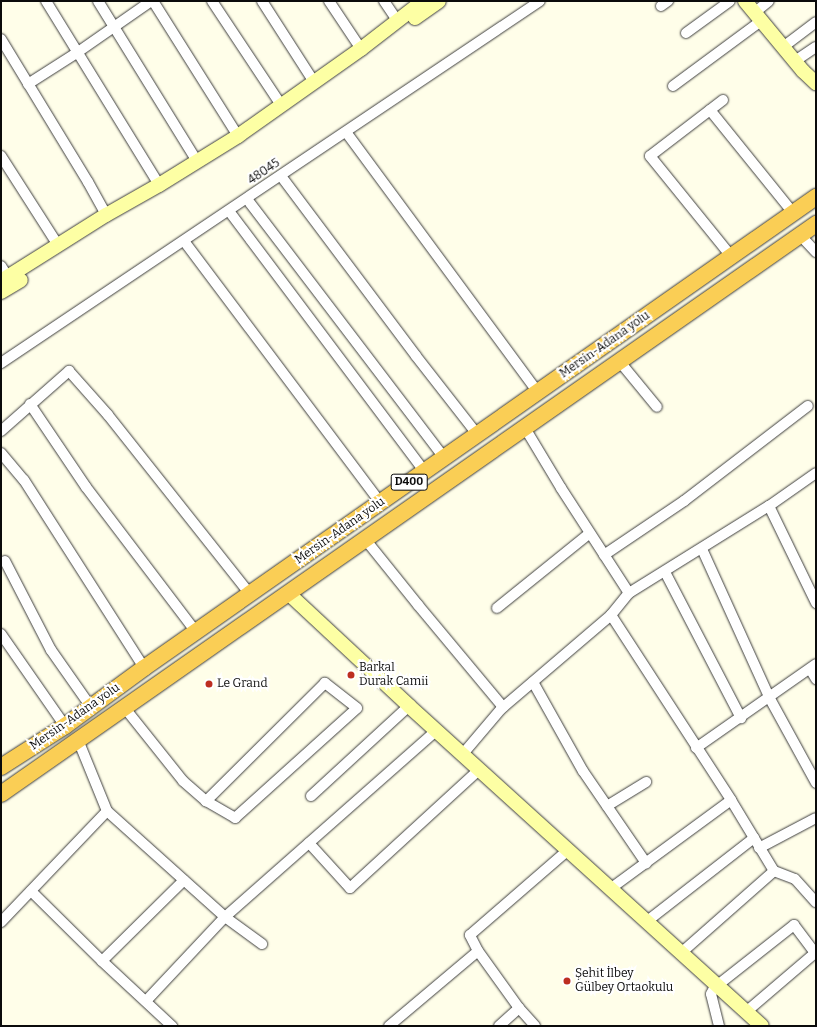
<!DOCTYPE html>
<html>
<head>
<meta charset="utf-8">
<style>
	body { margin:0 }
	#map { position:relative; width:817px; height:1027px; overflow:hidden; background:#fffee9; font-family:Bitter,serif }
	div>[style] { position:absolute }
	.roads { filter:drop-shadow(0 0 1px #3e3e3e) drop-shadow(0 0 1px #3e3e3e) }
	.minor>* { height:10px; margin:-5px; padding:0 5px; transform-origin:5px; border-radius:5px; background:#fff }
	.secondary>* { height:14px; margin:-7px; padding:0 7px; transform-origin:7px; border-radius:7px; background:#fdffa4 }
	.trunk>* { height:16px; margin:-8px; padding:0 8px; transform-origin:8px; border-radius:8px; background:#face55 }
	.dots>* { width:11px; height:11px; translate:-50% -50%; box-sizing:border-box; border:2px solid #fff; border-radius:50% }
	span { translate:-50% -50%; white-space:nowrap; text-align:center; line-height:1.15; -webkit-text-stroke:4px #fff; paint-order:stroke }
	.shield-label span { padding:1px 3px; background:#fff; border:1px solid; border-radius:3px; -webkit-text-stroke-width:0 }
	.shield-label { font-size:11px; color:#0b0b0b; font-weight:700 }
	.street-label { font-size:12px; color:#0b0b0b }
	.poi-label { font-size:12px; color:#0b0b0b }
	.left { translate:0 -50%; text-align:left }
	.frame { position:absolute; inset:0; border:2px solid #0b0b0b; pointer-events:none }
</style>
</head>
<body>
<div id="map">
	<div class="roads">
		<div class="minor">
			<i style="left:46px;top:1px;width:216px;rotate:58.4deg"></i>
			<i style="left:98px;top:1px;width:188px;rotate:58.3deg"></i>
			<i style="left:153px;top:1px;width:160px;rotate:57.8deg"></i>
			<i style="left:212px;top:1px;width:125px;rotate:56.4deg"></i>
			<i style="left:262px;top:1px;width:96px;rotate:57.3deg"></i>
			<i style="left:329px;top:1px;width:58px;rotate:56.3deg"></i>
			<i style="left:384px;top:1px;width:23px;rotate:56deg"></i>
			<i style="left:661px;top:6px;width:9px;rotate:-36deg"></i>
			<i style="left:754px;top:13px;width:19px;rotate:-39deg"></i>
			<i style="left:686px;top:33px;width:54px;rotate:-36deg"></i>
			<i style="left:1px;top:39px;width:167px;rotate:58.7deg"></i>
			<i style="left:88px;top:182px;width:38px;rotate:61deg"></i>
			<i style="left:783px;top:47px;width:41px;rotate:-37.1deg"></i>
			<i style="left:795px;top:61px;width:25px;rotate:-34deg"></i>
			<i style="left:28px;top:84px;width:59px;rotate:-32.6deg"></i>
			<i style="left:78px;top:52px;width:89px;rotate:-34.9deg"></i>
			<i style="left:673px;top:86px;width:109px;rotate:-36.5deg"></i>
			<i style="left:723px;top:100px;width:92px;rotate:142.5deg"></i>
			<i style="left:650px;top:156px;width:129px;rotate:51deg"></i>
			<i style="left:710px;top:110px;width:132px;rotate:51.1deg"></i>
			<i style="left:346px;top:132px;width:323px;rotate:53.6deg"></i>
			<i style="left:1px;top:156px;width:106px;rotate:57.4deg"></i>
			<i style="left:281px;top:176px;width:225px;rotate:53.1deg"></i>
			<i style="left:416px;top:356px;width:99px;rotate:52deg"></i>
			<i style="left:247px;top:199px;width:325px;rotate:52.7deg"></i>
			<i style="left:229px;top:211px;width:325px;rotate:53.1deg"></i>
			<i style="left:801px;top:236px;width:22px;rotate:47deg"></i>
			<i style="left:184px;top:241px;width:326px;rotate:53.1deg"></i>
			<i style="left:1px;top:266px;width:13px;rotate:58deg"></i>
			<i style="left:620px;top:362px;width:58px;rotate:50.6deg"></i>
			<i style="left:1px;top:363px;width:649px;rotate:-33.89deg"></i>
			<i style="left:30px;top:404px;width:100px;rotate:56deg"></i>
			<i style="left:86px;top:487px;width:182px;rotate:52.8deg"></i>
			<i style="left:525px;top:428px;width:70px;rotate:59deg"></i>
			<i style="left:561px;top:488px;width:125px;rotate:57.1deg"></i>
			<i style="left:1px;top:431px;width:91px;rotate:-41.4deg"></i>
			<i style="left:69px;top:371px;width:59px;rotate:48.4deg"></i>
			<i style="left:108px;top:415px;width:228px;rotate:51.6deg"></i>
			<i style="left:1px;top:453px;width:35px;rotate:50deg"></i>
			<i style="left:24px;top:480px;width:223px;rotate:57.4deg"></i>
			<i style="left:769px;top:506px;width:108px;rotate:64.1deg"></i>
			<i style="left:365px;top:539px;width:85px;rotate:51.2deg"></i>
			<i style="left:418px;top:605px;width:133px;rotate:50.2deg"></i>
			<i style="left:702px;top:549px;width:162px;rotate:65.6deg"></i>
			<i style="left:769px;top:697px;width:98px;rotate:61.3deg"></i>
			<i style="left:604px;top:555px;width:97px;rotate:-34deg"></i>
			<i style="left:684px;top:501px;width:156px;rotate:-37.5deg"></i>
			<i style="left:5px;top:561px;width:100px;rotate:62.7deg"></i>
			<i style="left:51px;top:650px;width:70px;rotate:54.9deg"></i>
			<i style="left:665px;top:572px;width:165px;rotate:62.5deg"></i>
			<i style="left:497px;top:608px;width:119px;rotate:-38.9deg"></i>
			<i style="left:611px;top:615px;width:221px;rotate:57deg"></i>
			<i style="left:731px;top:800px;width:83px;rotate:58.8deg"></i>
			<i style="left:774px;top:871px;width:22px;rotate:21deg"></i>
			<i style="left:795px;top:879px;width:31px;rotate:48deg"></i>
			<i style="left:1px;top:634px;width:112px;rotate:55.2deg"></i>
			<i style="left:810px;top:669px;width:12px;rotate:59deg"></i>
			<i style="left:533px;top:682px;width:102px;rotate:60.7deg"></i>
			<i style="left:583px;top:771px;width:112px;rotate:55.6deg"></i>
			<i style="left:124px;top:707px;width:95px;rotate:51.4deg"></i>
			<i style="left:183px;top:781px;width:30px;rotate:41deg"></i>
			<i style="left:206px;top:801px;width:34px;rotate:30deg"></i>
			<i style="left:235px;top:818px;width:164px;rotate:-42deg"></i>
			<i style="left:357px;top:708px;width:41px;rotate:-142deg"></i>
			<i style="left:325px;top:683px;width:168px;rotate:135.2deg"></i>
			<i style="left:696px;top:748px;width:146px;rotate:-35deg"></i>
			<i style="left:462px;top:755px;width:60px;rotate:-49.7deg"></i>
			<i style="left:501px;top:709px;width:145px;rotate:-40.5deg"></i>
			<i style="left:611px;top:615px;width:28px;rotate:-51deg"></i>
			<i style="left:629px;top:593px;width:165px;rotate:-31.9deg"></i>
			<i style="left:769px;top:506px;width:57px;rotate:-35.1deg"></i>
			<i style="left:311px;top:796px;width:133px;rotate:-42.6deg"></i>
			<i style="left:607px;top:806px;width:46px;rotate:-31.6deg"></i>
			<i style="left:107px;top:811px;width:159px;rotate:41.9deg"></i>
			<i style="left:225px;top:917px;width:46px;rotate:36.1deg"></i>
			<i style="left:309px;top:843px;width:61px;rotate:47.7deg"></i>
			<i style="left:350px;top:888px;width:175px;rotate:-42.5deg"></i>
			<i style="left:759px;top:848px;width:64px;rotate:-27.8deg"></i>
			<i style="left:610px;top:889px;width:150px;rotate:-36.3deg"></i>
			<i style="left:31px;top:891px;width:100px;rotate:44.6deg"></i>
			<i style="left:102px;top:961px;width:96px;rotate:42.9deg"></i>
			<i style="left:1px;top:922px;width:153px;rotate:-46.3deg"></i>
			<i style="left:107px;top:811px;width:77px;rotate:-112.2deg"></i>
			<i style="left:646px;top:922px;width:137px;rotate:-37.9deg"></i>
			<i style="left:478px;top:951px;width:18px;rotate:-117deg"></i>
			<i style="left:470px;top:935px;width:130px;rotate:-40.9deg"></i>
			<i style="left:681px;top:953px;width:124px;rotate:-41.4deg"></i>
			<i style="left:102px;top:961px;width:115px;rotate:-44.6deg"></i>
			<i style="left:146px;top:1001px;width:115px;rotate:-46.8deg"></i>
			<i style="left:225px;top:917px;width:281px;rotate:-41.4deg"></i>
			<i style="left:389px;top:1026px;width:116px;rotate:-40.1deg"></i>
			<i style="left:478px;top:951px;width:70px;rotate:54.3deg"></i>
			<i style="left:519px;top:1008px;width:24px;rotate:48deg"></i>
			<i style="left:499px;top:1026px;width:27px;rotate:-42deg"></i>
			<i style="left:719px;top:1026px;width:33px;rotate:-104deg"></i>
			<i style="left:711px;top:994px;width:7px;rotate:-63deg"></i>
			<i style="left:714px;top:988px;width:102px;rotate:-38.2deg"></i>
			<i style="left:794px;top:925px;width:35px;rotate:53deg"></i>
			<i style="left:815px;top:953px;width:91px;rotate:139.5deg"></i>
		</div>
		<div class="secondary">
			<i style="left:745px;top:1px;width:91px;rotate:50.4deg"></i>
			<i style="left:803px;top:71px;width:18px;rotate:43deg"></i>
			<i style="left:415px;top:18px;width:29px;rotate:-35deg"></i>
			<i style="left:1px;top:281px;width:124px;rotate:-32.2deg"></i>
			<i style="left:106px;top:215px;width:61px;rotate:-29.5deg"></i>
			<i style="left:159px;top:185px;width:93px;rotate:-31.8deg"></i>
			<i style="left:238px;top:136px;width:151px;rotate:-35.3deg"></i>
			<i style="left:361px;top:49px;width:78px;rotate:-37.7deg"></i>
			<i style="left:1px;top:292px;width:23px;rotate:-31deg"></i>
			<i style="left:288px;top:593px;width:166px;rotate:43deg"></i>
			<i style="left:409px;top:706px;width:476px;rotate:42.2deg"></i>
		</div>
		<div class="trunk">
			<i style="left:1px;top:767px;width:76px;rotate:-32.6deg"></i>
			<i style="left:65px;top:726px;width:98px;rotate:-36.3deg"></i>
			<i style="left:144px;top:668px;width:821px;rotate:-35.03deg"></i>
			<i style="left:1px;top:794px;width:995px;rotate:-34.97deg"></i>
		</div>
	</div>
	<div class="dots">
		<i style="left:351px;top:675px;background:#bd2e21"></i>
		<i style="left:209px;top:684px;background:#bd2e21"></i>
		<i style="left:567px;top:981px;background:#bd2e21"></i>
	</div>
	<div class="shield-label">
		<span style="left:409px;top:482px">D400</span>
	</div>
	<div class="street-label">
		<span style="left:264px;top:172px;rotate:-34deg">48045</span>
		<span style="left:605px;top:345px;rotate:-35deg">Mersin-Adana yolu</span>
		<span style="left:340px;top:531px;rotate:-35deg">Mersin-Adana yolu</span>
		<span style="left:75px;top:717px;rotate:-35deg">Mersin-Adana yolu</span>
	</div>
	<div class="poi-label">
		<span class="left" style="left:359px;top:675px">Barkal<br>Durak Camii</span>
		<span class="left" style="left:217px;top:684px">Le Grand</span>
		<span class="left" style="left:575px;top:981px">Şehit İlbey<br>Gülbey Ortaokulu</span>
	</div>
	<div class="frame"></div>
</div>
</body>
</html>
